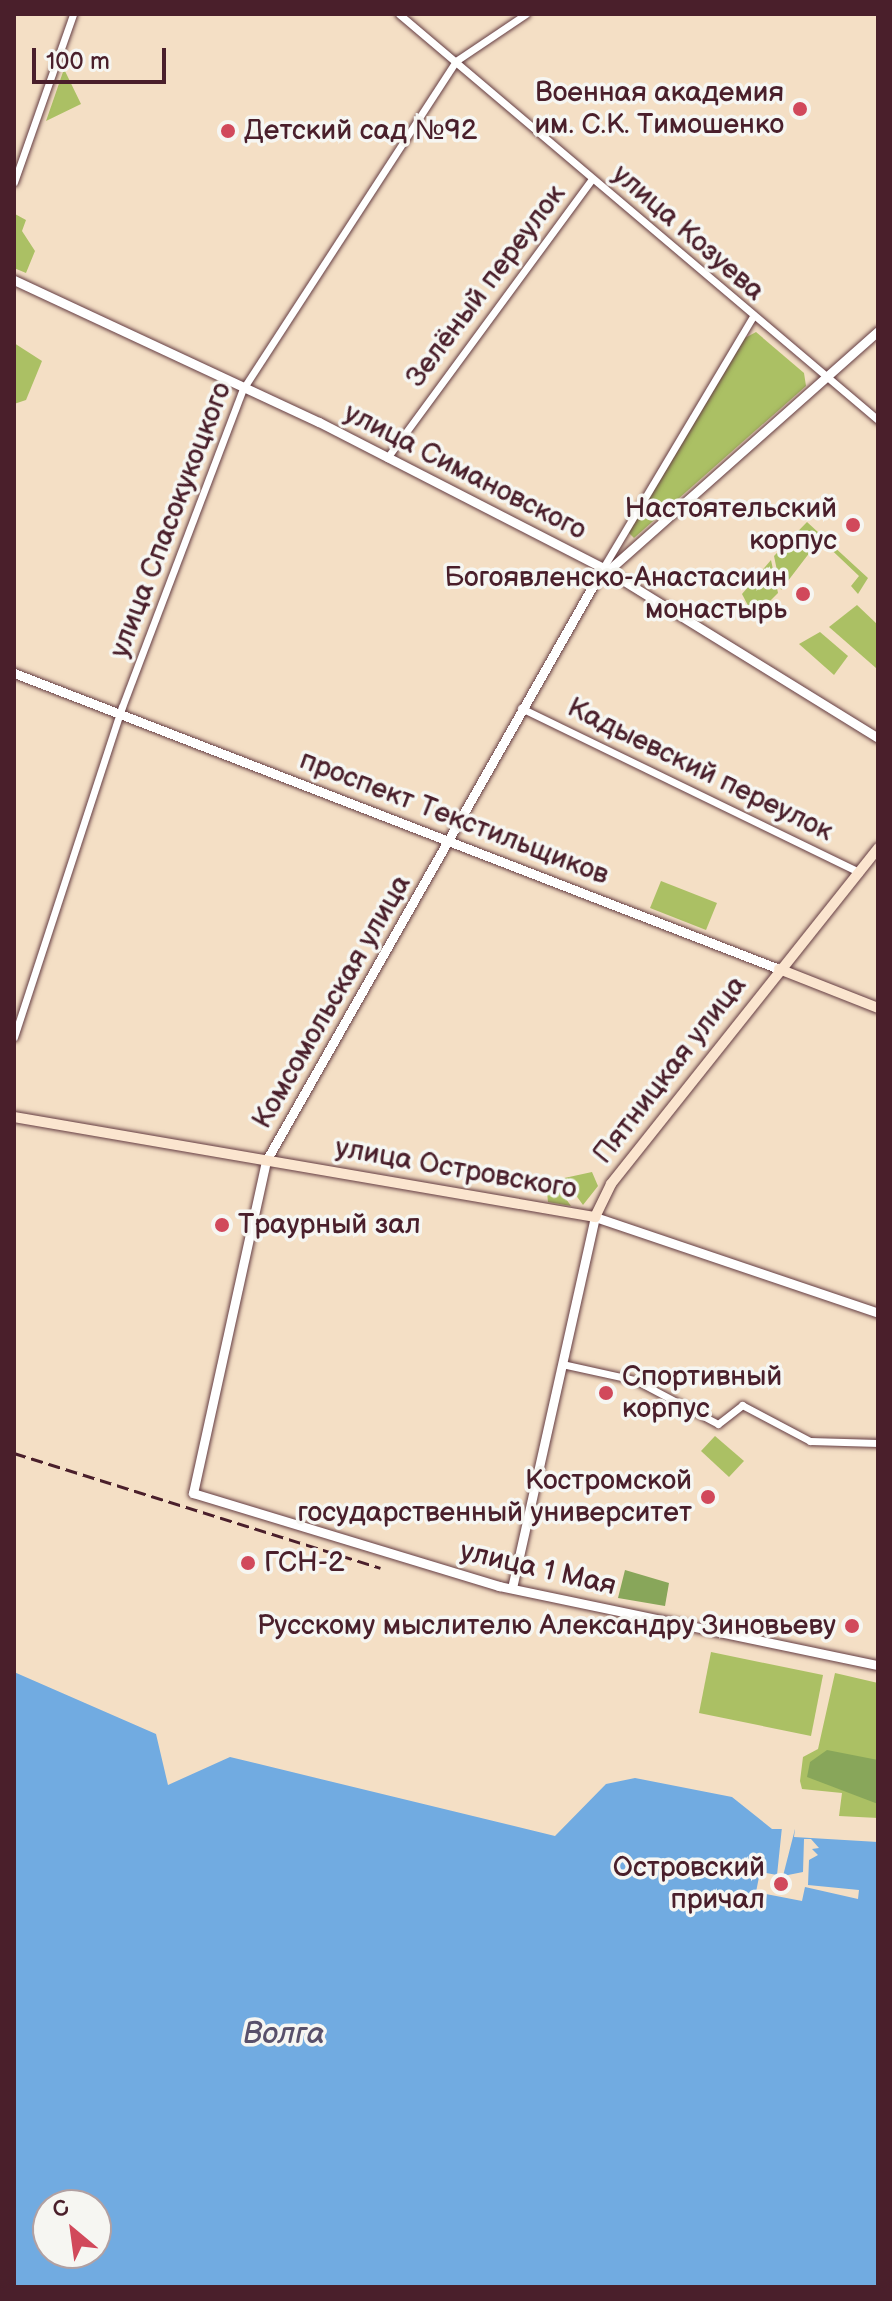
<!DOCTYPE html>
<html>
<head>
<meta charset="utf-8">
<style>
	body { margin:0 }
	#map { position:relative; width:892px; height:2301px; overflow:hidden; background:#f4dfc5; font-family:"Balsamiq Sans",sans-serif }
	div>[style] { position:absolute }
	.green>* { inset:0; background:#abc064 }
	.forest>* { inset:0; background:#88a65a }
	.water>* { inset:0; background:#71abe1 }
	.pier>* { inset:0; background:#f4dfc5 }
	.roads { filter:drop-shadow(0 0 2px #643c42) drop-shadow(0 0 2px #643c42) }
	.minor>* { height:7px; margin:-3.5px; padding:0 3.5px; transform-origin:3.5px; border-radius:3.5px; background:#fff }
	.tertiary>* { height:9px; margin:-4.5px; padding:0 4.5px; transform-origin:4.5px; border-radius:4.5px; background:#fff }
	.secondary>* { height:10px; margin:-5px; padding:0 5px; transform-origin:5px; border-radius:5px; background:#fbe5cf }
	.rail>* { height:3px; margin-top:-1.5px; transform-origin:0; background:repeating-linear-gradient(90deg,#4a1f2b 0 12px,transparent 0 18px) }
	.dots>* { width:22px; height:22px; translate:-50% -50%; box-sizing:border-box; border:4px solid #f6f6f2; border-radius:50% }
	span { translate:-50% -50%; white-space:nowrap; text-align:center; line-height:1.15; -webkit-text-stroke:7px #f6f6f2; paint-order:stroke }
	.poi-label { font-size:28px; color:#4a1f2b }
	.right { translate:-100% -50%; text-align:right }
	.left { translate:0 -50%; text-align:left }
	.street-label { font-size:28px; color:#4a1f2b }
	.water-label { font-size:30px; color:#58506b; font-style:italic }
	.frame { position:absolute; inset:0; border:16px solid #4a1f2b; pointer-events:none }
	.north { position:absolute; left:32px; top:2189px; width:80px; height:80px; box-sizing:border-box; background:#f6f6f2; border:2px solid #b1a0a2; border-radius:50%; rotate:331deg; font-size:22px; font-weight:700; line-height:32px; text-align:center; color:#4a1f2b }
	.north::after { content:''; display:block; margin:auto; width:28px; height:36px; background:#d1495b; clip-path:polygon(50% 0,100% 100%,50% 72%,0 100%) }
	.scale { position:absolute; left:32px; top:48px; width:134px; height:36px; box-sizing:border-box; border:4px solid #4a1f2b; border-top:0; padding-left:10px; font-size:24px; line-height:28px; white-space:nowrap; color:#4a1f2b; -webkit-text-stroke:6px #f6f6f2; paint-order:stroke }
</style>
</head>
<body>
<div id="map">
	<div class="green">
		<i style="clip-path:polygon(64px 69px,81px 104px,46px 121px,54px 98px)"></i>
		<i style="clip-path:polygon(15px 214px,26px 220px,22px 231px,35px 251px,26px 273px,14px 268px)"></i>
		<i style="clip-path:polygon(756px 332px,804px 373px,806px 386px,634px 538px,628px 532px,745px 338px)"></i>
		<i style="clip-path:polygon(14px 343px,42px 361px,26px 400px,14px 404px)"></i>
		<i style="clip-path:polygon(807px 522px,868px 578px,858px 594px,851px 586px,859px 576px,820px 539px,781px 590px,774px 556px)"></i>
		<i style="clip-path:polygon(771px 560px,778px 593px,754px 617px,742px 594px)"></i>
		<i style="clip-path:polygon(857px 605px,878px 625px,876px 668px,829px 627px)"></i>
		<i style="clip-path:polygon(820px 632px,848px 656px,834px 675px,799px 644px)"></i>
		<i style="clip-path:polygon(661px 881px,717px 903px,706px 930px,650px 908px)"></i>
		<i style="clip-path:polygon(592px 1172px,598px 1186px,583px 1205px,570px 1187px,564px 1196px,571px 1206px,548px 1202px,546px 1182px)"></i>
		<i style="clip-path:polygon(715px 1436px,744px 1461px,729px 1477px,701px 1451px)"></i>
		<i style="clip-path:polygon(711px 1652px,823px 1675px,811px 1736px,699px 1713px)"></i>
		<i style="clip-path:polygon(835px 1673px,878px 1683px,878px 1818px,839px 1816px,842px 1793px,802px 1789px,800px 1781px,803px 1757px,818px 1749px)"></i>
	</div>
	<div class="forest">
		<i style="clip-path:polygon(625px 1570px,669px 1583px,665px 1606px,618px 1598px)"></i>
		<i style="clip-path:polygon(827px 1750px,878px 1760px,878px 1804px,807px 1777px,810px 1762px)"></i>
	</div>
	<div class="water">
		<i style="clip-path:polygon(evenodd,14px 1672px,156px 1734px,168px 1785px,230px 1757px,555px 1836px,606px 1784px,635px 1778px,732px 1797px,772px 1829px,795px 1829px,794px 1837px,878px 1842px,878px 2287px,14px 2287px,14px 1672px,48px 2205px,96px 2205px,96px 2253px,48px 2253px,48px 2205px)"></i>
	</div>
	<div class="pier">
		<i style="clip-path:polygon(782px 1827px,795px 1829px,783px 1876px,803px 1872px,804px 1839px,811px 1839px,819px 1848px,812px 1849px,818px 1855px,809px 1860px,808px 1885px,859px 1890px,858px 1899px,805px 1887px,802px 1901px,756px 1892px,760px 1872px,777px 1875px)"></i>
	</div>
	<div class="roads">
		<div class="minor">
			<i style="left:399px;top:14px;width:628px;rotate:40.28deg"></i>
			<i style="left:14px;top:182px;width:178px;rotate:-70.6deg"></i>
			<i style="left:387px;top:458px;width:346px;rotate:-53.7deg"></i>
			<i style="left:603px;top:568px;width:291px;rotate:-59.2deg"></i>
			<i style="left:521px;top:708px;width:376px;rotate:25.9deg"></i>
			<i style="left:14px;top:1037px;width:347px;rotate:-71.9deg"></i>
			<i style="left:122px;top:707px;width:340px;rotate:-69.2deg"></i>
			<i style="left:243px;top:389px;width:391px;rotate:-57deg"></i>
			<i style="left:456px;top:61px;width:84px;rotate:-33.9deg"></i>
			<i style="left:562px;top:1364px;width:75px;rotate:12.4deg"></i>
			<i style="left:635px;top:1380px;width:94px;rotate:27.9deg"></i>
			<i style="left:718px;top:1424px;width:31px;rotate:-38deg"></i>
			<i style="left:742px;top:1405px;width:77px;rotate:27.9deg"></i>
			<i style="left:810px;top:1441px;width:68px;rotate:1.7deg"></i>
		</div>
		<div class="tertiary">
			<i style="left:14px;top:280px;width:336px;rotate:25deg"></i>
			<i style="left:319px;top:422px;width:319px;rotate:27.2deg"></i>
			<i style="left:603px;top:568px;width:323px;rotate:31.7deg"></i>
			<i style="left:878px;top:331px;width:378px;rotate:138.4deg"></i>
			<i style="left:595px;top:582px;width:666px;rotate:119.61deg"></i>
			<i style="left:266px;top:1161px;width:340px;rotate:102.4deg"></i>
			<i style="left:193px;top:1493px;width:320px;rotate:16.9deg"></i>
			<i style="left:499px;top:1586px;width:387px;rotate:11.8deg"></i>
			<i style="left:14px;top:673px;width:820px;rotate:21.15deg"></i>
			<i style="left:512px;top:1588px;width:380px;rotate:-77.4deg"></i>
			<i style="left:595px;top:1217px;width:299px;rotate:18.7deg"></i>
		</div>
		<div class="secondary">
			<i style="left:779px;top:969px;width:106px;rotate:21.5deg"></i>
			<i style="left:14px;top:1117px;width:590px;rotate:9.77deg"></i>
			<i style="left:595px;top:1217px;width:37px;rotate:-64deg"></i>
			<i style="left:611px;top:1184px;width:429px;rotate:-51.5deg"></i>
		</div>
	</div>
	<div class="rail">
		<i style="left:14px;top:1453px;width:384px;rotate:17.4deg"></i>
	</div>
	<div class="dots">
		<i style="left:800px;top:109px;background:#d1495b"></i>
		<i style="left:228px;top:131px;background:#d1495b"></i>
		<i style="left:853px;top:525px;background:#d1495b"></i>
		<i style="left:803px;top:594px;background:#d1495b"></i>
		<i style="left:222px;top:1225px;background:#d1495b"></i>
		<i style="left:606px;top:1393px;background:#d1495b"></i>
		<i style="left:708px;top:1497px;background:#d1495b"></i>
		<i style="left:248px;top:1563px;background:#d1495b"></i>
		<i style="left:852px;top:1626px;background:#d1495b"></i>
		<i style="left:781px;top:1884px;background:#d1495b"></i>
	</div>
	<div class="poi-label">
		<span class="right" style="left:784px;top:109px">Военная академия<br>им. С.К. Тимошенко</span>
		<span class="left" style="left:244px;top:131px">Детский сад №92</span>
		<span class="right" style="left:837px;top:525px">Настоятельский<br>корпус</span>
		<span class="right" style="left:787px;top:594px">Богоявленско-Анастасиин<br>монастырь</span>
		<span class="left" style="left:238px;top:1225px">Траурный зал</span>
		<span class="left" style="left:622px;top:1393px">Спортивный<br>корпус</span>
		<span class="right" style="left:692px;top:1497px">Костромской<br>государственный университет</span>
		<span class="left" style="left:264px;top:1563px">ГСН-2</span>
		<span class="right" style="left:836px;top:1626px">Русскому мыслителю Александру Зиновьеву</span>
		<span class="right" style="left:765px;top:1884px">Островский<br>причал</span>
	</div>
	<div class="street-label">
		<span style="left:688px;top:233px;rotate:41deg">улица Козуева</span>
		<span style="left:486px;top:286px;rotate:-53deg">Зелёный переулок</span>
		<span style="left:465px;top:472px;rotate:27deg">улица Симановского</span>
		<span style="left:171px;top:520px;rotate:-69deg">улица Спасокукоцкого</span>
		<span style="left:700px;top:770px;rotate:26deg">Кадыевский переулок</span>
		<span style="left:454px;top:818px;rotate:21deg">проспект Текстильщиков</span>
		<span style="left:332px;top:1002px;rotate:-60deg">Комсомольская улица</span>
		<span style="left:670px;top:1070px;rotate:-52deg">Пятницкая улица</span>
		<span style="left:456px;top:1169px;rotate:10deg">улица Островского</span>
		<span style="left:538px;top:1569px;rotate:13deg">улица 1 Мая</span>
	</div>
	<div class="water-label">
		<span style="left:284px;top:2034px">Волга</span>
	</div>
	<div class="frame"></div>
	<div class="north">С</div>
	<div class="scale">100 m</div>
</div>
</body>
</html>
